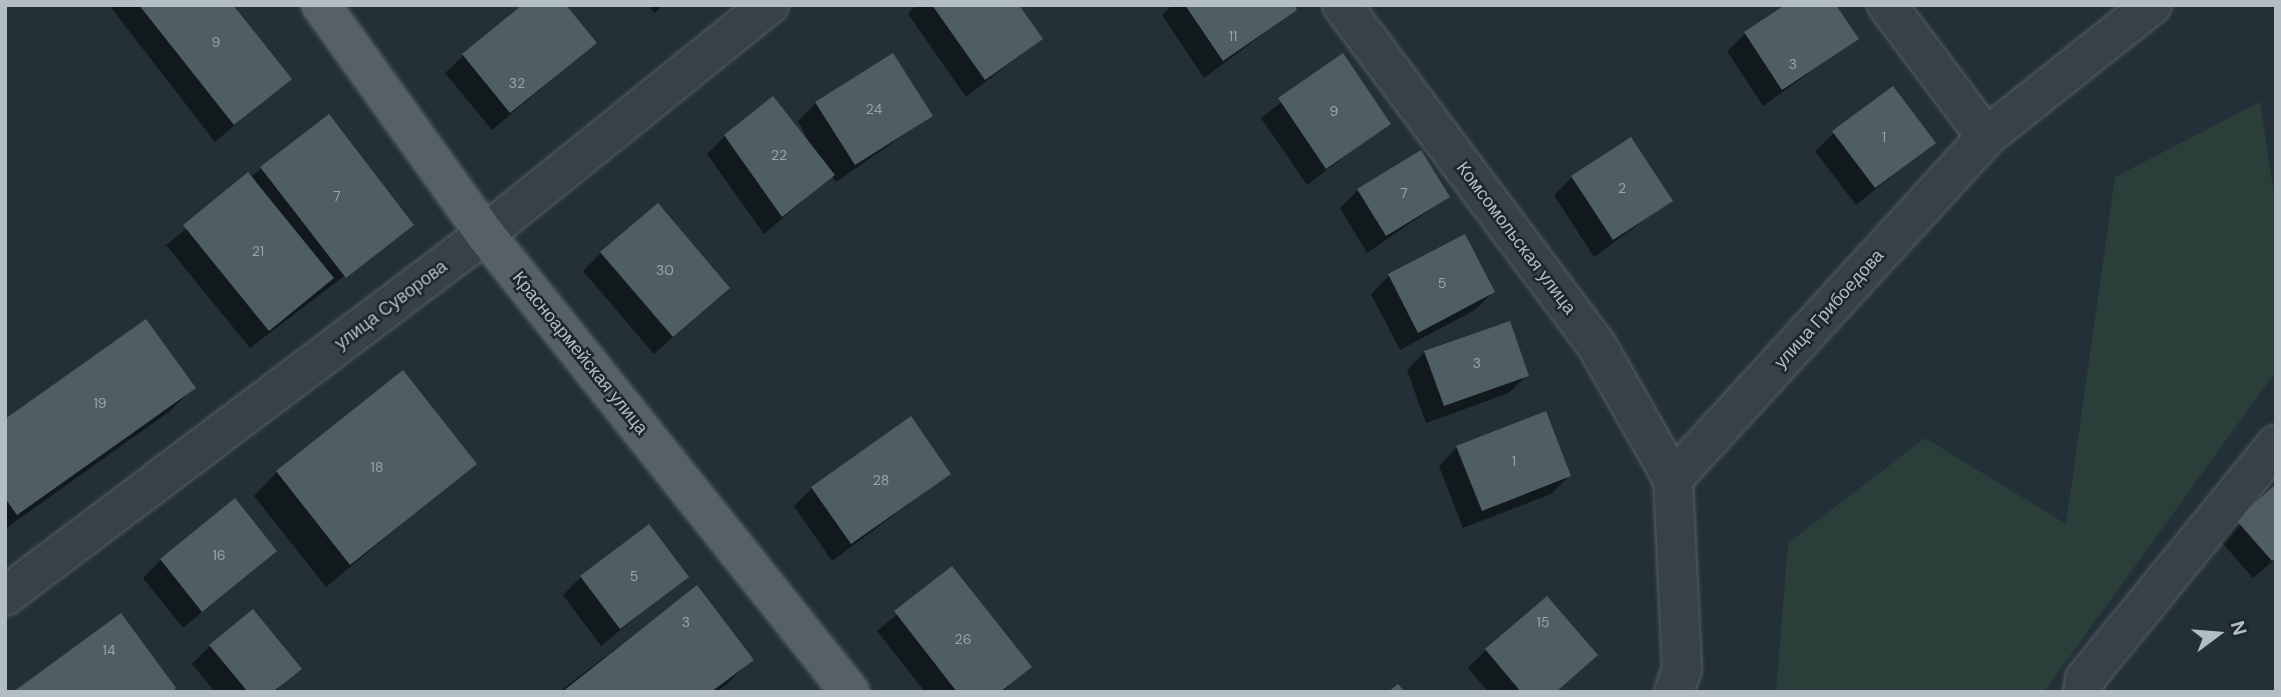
<!DOCTYPE html>
<html>
<head>
<meta charset="utf-8">
<style>
	body { margin:0 }
	#map { position:relative; width:2281px; height:697px; overflow:hidden; background:#233037; font-family:"DM Sans",sans-serif }
	div>[style] { position:absolute }
	.green>* { inset:0; background:#2b3f3a }
	.shadow>* { inset:0; background:#0007 }
	.building>* { inset:0; background:#4f5d65 }
	.roads { filter:drop-shadow(0 0 2px #555f65) drop-shadow(0 0 2px #555f65) }
	.minor>* { height:38px; margin:-19px; padding:0 19px; transform-origin:19px; border-radius:19px; background:#374147 }
	.major>* { height:38px; margin:-19px; padding:0 19px; transform-origin:19px; border-radius:19px; background:#556167 }
	span { translate:-50% -50%; white-space:nowrap; text-align:center; line-height:1.15; -webkit-text-stroke:5px #1c262c; paint-order:stroke }
	.number-label { font-size:14px; color:#99a5ac }
	.number-label span { -webkit-text-stroke-width:0 }
	.street-label { font-size:18px; color:#b2bdc4 }
	.frame { position:absolute; inset:0; border:7px solid #b2bdc4; pointer-events:none }
	.north { position:absolute; left:2183px; top:599px; width:70px; height:70px; -webkit-text-stroke:5px #1c262c; paint-order:stroke; rotate:74deg; font-size:19px; font-weight:700; line-height:28px; text-align:center; color:#b2bdc4 }
	.north::after { content:''; display:block; margin:auto; width:24px; height:32px; background:#b2bdc4; clip-path:polygon(50% 0,100% 100%,50% 72%,0 100%) }
</style>
</head>
<body>
<div id="map">
	<div class="green">
		<i style="clip-path:polygon(2260px 102px,2276px 207px,2276px 371px,2044px 692px,1776px 692px,1788px 543px,1925px 438px,2066px 524px,2115px 177px)"></i>
	</div>
	<div class="shadow">
		<i style="clip-path:polygon(109px 5px,231px 5px,289px 79px,215px 142px)"></i>
		<i style="clip-path:polygon(648px 5px,664px 5px,654px 13px)"></i>
		<i style="clip-path:polygon(916px 5px,1017px 5px,1041px 39px,966px 97px,908px 14px)"></i>
		<i style="clip-path:polygon(1172px 5px,1292px 5px,1295px 10px,1204px 78px,1162px 15px)"></i>
		<i style="clip-path:polygon(1746px 33px,1856px 39px,1763px 106px,1727px 51px)"></i>
		<i style="clip-path:polygon(595px 43px,492px 130px,445px 73px,464px 55px)"></i>
		<i style="clip-path:polygon(1342px 55px,1389px 123px,1307px 185px,1261px 118px)"></i>
		<i style="clip-path:polygon(816px 103px,931px 116px,836px 182px,832px 176px,764px 234px,707px 154px,725px 136px,813px 150px,798px 121px)"></i>
		<i style="clip-path:polygon(1834px 133px,1933px 143px,1856px 205px,1815px 151px)"></i>
		<i style="clip-path:polygon(262px 168px,412px 224px,250px 348px,166px 245px)"></i>
		<i style="clip-path:polygon(1572px 177px,1671px 200px,1594px 257px,1554px 195px)"></i>
		<i style="clip-path:polygon(1358px 190px,1448px 197px,1367px 253px,1340px 208px)"></i>
		<i style="clip-path:polygon(601px 253px,728px 288px,654px 354px,583px 271px)"></i>
		<i style="clip-path:polygon(1389px 276px,1493px 292px,1475px 310px,1400px 350px,1371px 294px)"></i>
		<i style="clip-path:polygon(1425px 352px,1527px 375px,1509px 393px,1426px 423px,1407px 370px)"></i>
		<i style="clip-path:polygon(193px 388px,170px 411px,5px 529px,5px 421px)"></i>
		<i style="clip-path:polygon(1457px 447px,1569px 476px,1551px 494px,1463px 528px,1439px 466px)"></i>
		<i style="clip-path:polygon(475px 463px,326px 587px,254px 496px,277px 472px)"></i>
		<i style="clip-path:polygon(949px 474px,832px 561px,794px 506px,812px 488px)"></i>
		<i style="clip-path:polygon(2276px 487px,2276px 558px,2253px 578px,2219px 539px)"></i>
		<i style="clip-path:polygon(275px 551px,183px 628px,143px 578px,161px 560px)"></i>
		<i style="clip-path:polygon(952px 568px,1030px 667px,1002px 692px,925px 692px,877px 631px)"></i>
		<i style="clip-path:polygon(686px 576px,601px 646px,563px 595px,581px 577px)"></i>
		<i style="clip-path:polygon(696px 587px,752px 659px,728px 683px,716px 692px,559px 692px)"></i>
		<i style="clip-path:polygon(210px 646px,299px 668px,275px 692px,215px 692px,192px 664px)"></i>
		<i style="clip-path:polygon(1486px 650px,1596px 655px,1556px 692px,1488px 692px,1468px 668px)"></i>
	</div>
	<div class="building">
		<i style="clip-path:polygon(139px 5px,233px 5px,292px 79px,234px 125px)"></i>
		<i style="clip-path:polygon(522px 5px,566px 5px,597px 43px,510px 113px,462px 54px)"></i>
		<i style="clip-path:polygon(932px 5px,1019px 5px,1043px 39px,985px 80px)"></i>
		<i style="clip-path:polygon(1185px 5px,1294px 5px,1297px 10px,1223px 61px)"></i>
		<i style="clip-path:polygon(1785px 5px,1836px 5px,1859px 39px,1782px 90px,1744px 32px)"></i>
		<i style="clip-path:polygon(893px 53px,933px 116px,855px 165px,815px 102px)"></i>
		<i style="clip-path:polygon(1343px 53px,1391px 124px,1326px 169px,1278px 98px)"></i>
		<i style="clip-path:polygon(1893px 86px,1936px 143px,1875px 188px,1832px 131px)"></i>
		<i style="clip-path:polygon(773px 96px,835px 175px,782px 217px,724px 135px)"></i>
		<i style="clip-path:polygon(329px 114px,414px 225px,346px 278px,260px 167px)"></i>
		<i style="clip-path:polygon(1631px 137px,1673px 201px,1613px 240px,1571px 176px)"></i>
		<i style="clip-path:polygon(1421px 150px,1450px 197px,1386px 236px,1357px 189px)"></i>
		<i style="clip-path:polygon(248px 172px,334px 278px,269px 331px,183px 225px)"></i>
		<i style="clip-path:polygon(658px 203px,730px 288px,673px 337px,600px 252px)"></i>
		<i style="clip-path:polygon(1465px 234px,1495px 292px,1418px 333px,1388px 274px)"></i>
		<i style="clip-path:polygon(146px 319px,196px 388px,17px 515px,5px 498px,5px 419px)"></i>
		<i style="clip-path:polygon(1510px 321px,1529px 376px,1444px 406px,1424px 351px)"></i>
		<i style="clip-path:polygon(403px 370px,477px 464px,350px 565px,276px 471px)"></i>
		<i style="clip-path:polygon(1546px 411px,1571px 476px,1482px 511px,1456px 446px)"></i>
		<i style="clip-path:polygon(911px 416px,951px 474px,851px 544px,811px 487px)"></i>
		<i style="clip-path:polygon(2276px 484px,2276px 558px,2272px 561px,2236px 520px)"></i>
		<i style="clip-path:polygon(235px 498px,277px 551px,202px 612px,160px 559px)"></i>
		<i style="clip-path:polygon(649px 524px,689px 577px,620px 629px,580px 576px)"></i>
		<i style="clip-path:polygon(952px 566px,1032px 667px,1000px 692px,957px 692px,894px 611px)"></i>
		<i style="clip-path:polygon(697px 585px,754px 660px,711px 692px,562px 692px)"></i>
		<i style="clip-path:polygon(1547px 596px,1598px 655px,1556px 692px,1521px 692px,1485px 649px)"></i>
		<i style="clip-path:polygon(253px 609px,302px 669px,273px 692px,248px 692px,209px 645px)"></i>
		<i style="clip-path:polygon(121px 613px,176px 688px,172px 692px,13px 692px)"></i>
		<i style="clip-path:polygon(1398px 684px,1405px 692px,1388px 692px)"></i>
	</div>
	<div class="roads">
		<div class="minor">
			<i style="left:1342px;top:5px;width:426px;rotate:53.2deg"></i>
			<i style="left:1597px;top:346px;width:153px;rotate:60.3deg"></i>
			<i style="left:1887px;top:5px;width:165px;rotate:53.1deg"></i>
			<i style="left:5px;top:596px;width:601px;rotate:-37.02deg"></i>
			<i style="left:485px;top:234px;width:365px;rotate:-38.9deg"></i>
			<i style="left:1674px;top:692px;width:24px;rotate:-71deg"></i>
			<i style="left:1682px;top:669px;width:190px;rotate:-92.7deg"></i>
			<i style="left:1673px;top:479px;width:464px;rotate:-47.5deg"></i>
			<i style="left:1986px;top:137px;width:212px;rotate:-38.5deg"></i>
			<i style="left:2083px;top:692px;width:13px;rotate:-81deg"></i>
			<i style="left:2085px;top:679px;width:302px;rotate:-50.8deg"></i>
		</div>
		<div class="major">
			<i style="left:321px;top:5px;width:282px;rotate:54.4deg"></i>
			<i style="left:485px;top:234px;width:586px;rotate:51.45deg"></i>
		</div>
	</div>
	<div class="number-label">
		<span style="left:1233px;top:36px">11</span>
		<span style="left:216px;top:42px">9</span>
		<span style="left:1793px;top:64px">3</span>
		<span style="left:517px;top:83px">32</span>
		<span style="left:874px;top:109px">24</span>
		<span style="left:1334px;top:111px">9</span>
		<span style="left:1884px;top:137px">1</span>
		<span style="left:779px;top:155px">22</span>
		<span style="left:1622px;top:188px">2</span>
		<span style="left:1404px;top:193px">7</span>
		<span style="left:337px;top:196px">7</span>
		<span style="left:258px;top:251px">21</span>
		<span style="left:665px;top:270px">30</span>
		<span style="left:1442px;top:283px">5</span>
		<span style="left:1477px;top:363px">3</span>
		<span style="left:100px;top:403px">19</span>
		<span style="left:1514px;top:461px">1</span>
		<span style="left:377px;top:467px">18</span>
		<span style="left:881px;top:480px">28</span>
		<span style="left:219px;top:555px">16</span>
		<span style="left:634px;top:576px">5</span>
		<span style="left:686px;top:622px">3</span>
		<span style="left:1543px;top:622px">15</span>
		<span style="left:963px;top:639px">26</span>
		<span style="left:109px;top:650px">14</span>
	</div>
	<div class="street-label">
		<span style="left:1516px;top:238px;rotate:53deg">Комсомольская улица</span>
		<span style="left:391px;top:305px;rotate:-37deg">улица Суворова</span>
		<span style="left:1829px;top:309px;rotate:-48deg">улица Грибоедова</span>
		<span style="left:580px;top:353px;rotate:51deg">Красноармейская улица</span>
	</div>
	<div class="frame"></div>
	<div class="north">N</div>
</div>
</body>
</html>
